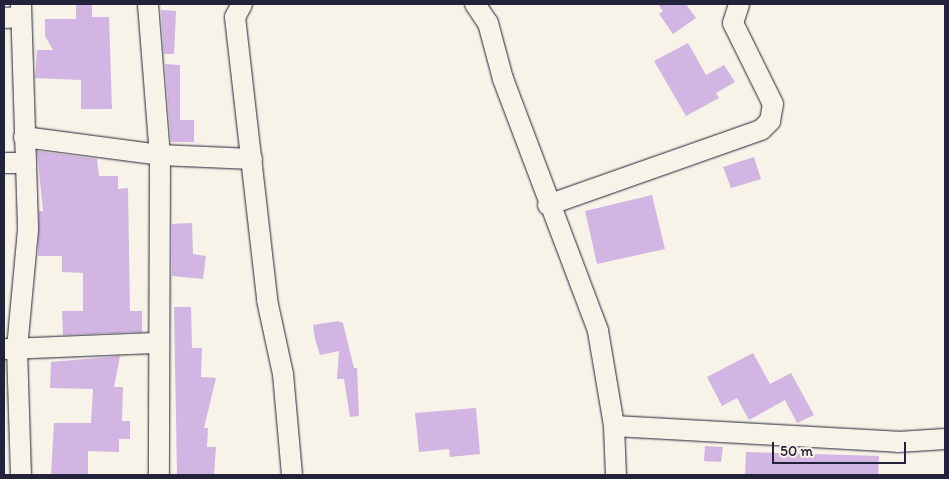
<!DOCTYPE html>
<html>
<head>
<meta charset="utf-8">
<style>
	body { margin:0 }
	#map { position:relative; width:949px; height:479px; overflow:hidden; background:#f7f3e8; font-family:Itim,sans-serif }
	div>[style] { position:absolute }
	.building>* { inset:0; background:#d2b5e2 }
	.roads { filter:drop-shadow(0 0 1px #22223b) drop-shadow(0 0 1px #22223b) }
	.minor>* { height:20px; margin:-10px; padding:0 10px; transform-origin:10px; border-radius:10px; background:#f7f3e8 }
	span { translate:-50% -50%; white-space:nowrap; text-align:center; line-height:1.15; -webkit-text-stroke:5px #f7f3e8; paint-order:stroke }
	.frame { position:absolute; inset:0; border:5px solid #22223b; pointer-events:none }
	.scale { position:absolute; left:772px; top:442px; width:134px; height:22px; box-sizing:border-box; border:2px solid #22223b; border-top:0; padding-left:6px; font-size:15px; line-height:18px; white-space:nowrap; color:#22223b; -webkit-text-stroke:4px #f7f3e8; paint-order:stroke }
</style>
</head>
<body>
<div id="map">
	<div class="building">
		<i style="clip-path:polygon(76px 4px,92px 4px,92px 17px,109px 17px,112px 109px,81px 109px,81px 80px,35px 78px,37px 50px,53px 50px,45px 36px,45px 19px,76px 19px)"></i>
		<i style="clip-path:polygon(658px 4px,686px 4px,696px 18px,673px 34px,659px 14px,663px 11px)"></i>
		<i style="clip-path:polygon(161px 10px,176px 11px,174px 54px,164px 54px)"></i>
		<i style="clip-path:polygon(688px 43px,706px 75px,724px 65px,735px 82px,716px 93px,719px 98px,686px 116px,654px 61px)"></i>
		<i style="clip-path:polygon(165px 64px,180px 65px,180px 120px,194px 120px,194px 142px,171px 142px)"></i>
		<i style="clip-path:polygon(37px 151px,97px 159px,99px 176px,118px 176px,118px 189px,128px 188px,130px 311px,142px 311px,142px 332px,63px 335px,62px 311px,83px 311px,83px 273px,62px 272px,62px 256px,38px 256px,39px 211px,43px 211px)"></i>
		<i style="clip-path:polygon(754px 157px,761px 179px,731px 188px,723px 167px)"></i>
		<i style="clip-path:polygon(652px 195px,665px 249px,597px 264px,585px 211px)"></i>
		<i style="clip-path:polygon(192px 223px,193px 254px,206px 256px,203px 279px,172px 276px,172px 224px)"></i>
		<i style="clip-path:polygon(174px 307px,191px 307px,192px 348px,202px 348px,201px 377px,216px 378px,204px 428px,208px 428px,207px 447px,216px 447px,214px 475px,177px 475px)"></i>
		<i style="clip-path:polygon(338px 321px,343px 323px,354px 368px,357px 368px,359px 416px,350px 417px,344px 379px,337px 379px,339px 351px,320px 355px,315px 339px,313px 325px)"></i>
		<i style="clip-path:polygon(753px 353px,770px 384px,791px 373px,814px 415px,797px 423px,785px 400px,749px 420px,737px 398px,722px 406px,707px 377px)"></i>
		<i style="clip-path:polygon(120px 356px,114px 387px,123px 387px,122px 421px,130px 421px,130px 439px,119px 439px,119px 452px,88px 451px,88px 475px,51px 475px,54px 423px,91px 423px,93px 389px,50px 388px,51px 362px)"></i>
		<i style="clip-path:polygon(476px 408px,480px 454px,450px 457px,449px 449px,419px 452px,415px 413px)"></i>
		<i style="clip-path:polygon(705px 446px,723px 447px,721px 462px,704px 461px)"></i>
		<i style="clip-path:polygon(746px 452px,879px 456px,878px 475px,745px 475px)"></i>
	</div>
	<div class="roads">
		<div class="minor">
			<i style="left:21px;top:4px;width:226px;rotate:88.2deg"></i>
			<i style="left:28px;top:230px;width:120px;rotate:95.3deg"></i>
			<i style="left:17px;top:349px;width:126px;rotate:88.2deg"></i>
			<i style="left:148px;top:4px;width:151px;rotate:85.5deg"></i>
			<i style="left:160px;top:155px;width:320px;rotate:90.2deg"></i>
			<i style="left:242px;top:4px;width:15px;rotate:118deg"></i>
			<i style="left:235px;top:17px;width:285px;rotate:83.5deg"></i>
			<i style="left:267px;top:300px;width:76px;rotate:77.8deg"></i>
			<i style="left:283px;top:374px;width:101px;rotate:84.9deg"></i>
			<i style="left:475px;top:4px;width:23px;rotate:56deg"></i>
			<i style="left:488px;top:23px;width:58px;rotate:75deg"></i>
			<i style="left:503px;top:79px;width:269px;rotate:69.3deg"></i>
			<i style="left:598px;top:331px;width:96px;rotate:80.4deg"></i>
			<i style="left:614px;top:426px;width:49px;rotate:87.7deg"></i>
			<i style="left:4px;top:18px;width:17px;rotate:-3deg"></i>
			<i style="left:24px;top:137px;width:137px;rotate:7.5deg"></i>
			<i style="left:160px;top:155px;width:92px;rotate:2.5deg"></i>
			<i style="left:4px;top:163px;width:21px"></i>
			<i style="left:548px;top:205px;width:226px;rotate:-19.4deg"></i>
			<i style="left:761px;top:130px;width:13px;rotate:-45deg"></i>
			<i style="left:770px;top:121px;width:17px;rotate:-80deg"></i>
			<i style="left:773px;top:104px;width:90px;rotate:-116.3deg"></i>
			<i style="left:733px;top:23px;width:20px;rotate:-72deg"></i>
			<i style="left:6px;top:349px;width:151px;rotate:-2.3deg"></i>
			<i style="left:614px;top:426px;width:284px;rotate:3.2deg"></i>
			<i style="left:898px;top:442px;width:47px;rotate:-3.7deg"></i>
		</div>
	</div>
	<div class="frame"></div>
	<div class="scale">50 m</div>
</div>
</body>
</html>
